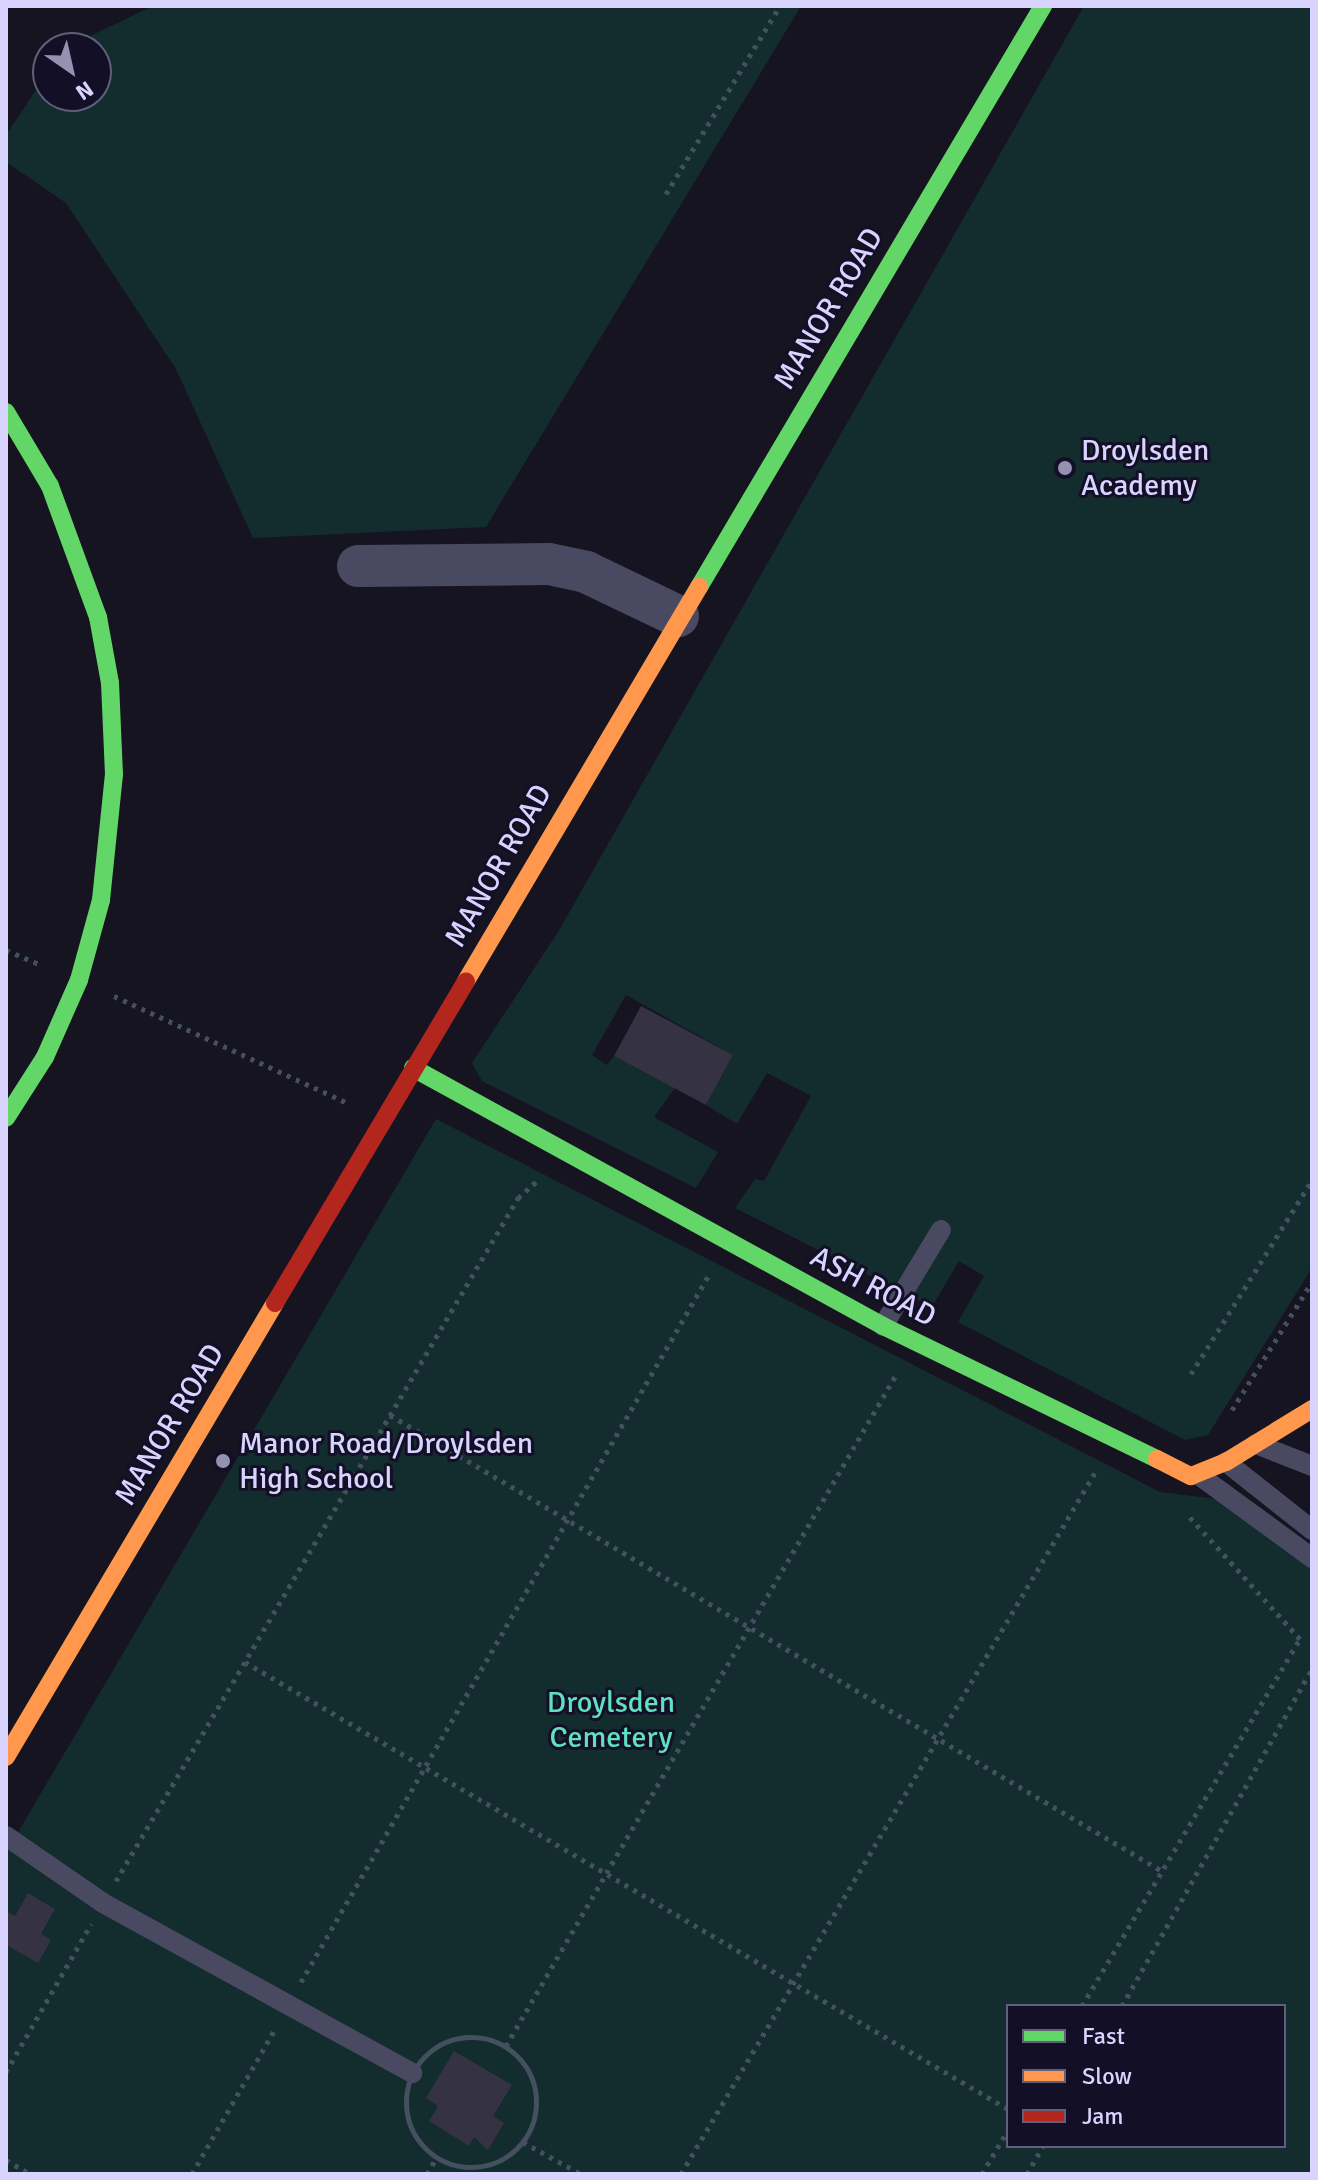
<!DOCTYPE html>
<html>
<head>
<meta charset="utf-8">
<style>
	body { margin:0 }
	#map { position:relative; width:1318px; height:2180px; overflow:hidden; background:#161421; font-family:Signika,sans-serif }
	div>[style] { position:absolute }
	.green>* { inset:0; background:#132c2d }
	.building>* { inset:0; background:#343243 }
	.path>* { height:5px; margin-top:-2.5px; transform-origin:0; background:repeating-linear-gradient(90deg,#44505f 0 4px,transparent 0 10px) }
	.path>.ring { margin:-2.5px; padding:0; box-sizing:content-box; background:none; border:5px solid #44505f; border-radius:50% }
	.lane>* { height:20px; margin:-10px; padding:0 10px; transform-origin:10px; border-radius:10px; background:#4a4962 }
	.street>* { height:42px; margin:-21px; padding:0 21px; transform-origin:21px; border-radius:21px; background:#4a4962 }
	.fast>* { height:18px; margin:-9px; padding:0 9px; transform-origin:9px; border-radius:9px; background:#63d668 }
	.slow>* { height:18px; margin:-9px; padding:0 9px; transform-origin:9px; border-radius:9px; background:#ff974d }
	.jam>* { height:18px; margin:-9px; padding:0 9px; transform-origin:9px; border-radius:9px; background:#b3261e }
	.dots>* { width:22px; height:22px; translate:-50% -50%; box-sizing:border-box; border:4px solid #130f26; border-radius:50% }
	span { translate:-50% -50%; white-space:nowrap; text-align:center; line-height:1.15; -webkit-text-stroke:6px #130f26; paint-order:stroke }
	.street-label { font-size:30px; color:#d9d4ff }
	.poi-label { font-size:30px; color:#d9d4ff }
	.left { translate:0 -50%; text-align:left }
	.park-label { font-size:30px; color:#5fe0c0 }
	.frame { position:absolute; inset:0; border:8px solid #d9d4ff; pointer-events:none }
	.legend { position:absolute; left:1006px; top:2004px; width:280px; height:144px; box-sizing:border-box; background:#130f26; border:2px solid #625e7d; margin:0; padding:10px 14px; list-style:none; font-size:24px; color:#d9d4ff }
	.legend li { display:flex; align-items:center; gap:16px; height:40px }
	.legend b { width:40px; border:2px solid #625e7d }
	.north { position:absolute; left:32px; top:32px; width:80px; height:80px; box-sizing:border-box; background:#130f26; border:2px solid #625e7d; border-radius:50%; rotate:146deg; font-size:22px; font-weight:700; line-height:32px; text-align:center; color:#d9d4ff }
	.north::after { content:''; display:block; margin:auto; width:28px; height:36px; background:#9591b1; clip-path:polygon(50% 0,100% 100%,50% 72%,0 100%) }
</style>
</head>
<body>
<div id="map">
	<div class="green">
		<i style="clip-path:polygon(153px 6px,801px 6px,486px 527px,253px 538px,176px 369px,66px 203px,6px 162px,6px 135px,38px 87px,48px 77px,48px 96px,96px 96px,96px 48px,78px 48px,88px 37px)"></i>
		<i style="clip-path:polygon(1084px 6px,1312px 6px,1312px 1268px,1208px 1435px,1185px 1440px,958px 1322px,984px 1276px,959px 1261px,932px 1307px,735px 1208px,755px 1179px,764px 1181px,811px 1096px,767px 1073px,737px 1124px,706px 1105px,733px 1055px,626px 995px,592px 1055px,607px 1065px,614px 1056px,675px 1088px,654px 1117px,718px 1152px,696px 1188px,482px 1081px,472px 1063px,558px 932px)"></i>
		<i style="clip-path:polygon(evenodd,436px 1119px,1160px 1492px,1226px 1500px,1312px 1569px,1312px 2174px,6px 2174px,6px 1853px,436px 1119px,1008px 2006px,1284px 2006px,1284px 2146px,1008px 2146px,1008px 2006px)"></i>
	</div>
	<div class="building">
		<i style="clip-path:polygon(641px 1006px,733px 1055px,706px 1105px,614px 1056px)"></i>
		<i style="clip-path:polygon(28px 1893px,55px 1909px,41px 1934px,51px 1940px,38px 1963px,6px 1945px,6px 1911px,15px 1916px)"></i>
		<i style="clip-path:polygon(454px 2051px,512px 2085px,493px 2116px,504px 2123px,488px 2150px,474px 2137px,469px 2146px,429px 2121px,438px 2106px,426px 2098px)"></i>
	</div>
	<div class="path">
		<i style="left:666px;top:194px;width:220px;rotate:-58.8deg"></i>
		<i style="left:6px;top:950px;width:39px;rotate:23deg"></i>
		<i style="left:114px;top:996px;width:257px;rotate:24.6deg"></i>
		<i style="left:1191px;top:1374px;width:229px;rotate:-58deg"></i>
		<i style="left:1232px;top:1410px;width:151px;rotate:-58deg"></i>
		<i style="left:390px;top:1415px;width:897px;rotate:30.57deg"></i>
		<i style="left:245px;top:1662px;width:884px;rotate:30.36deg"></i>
		<i style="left:116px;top:1881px;width:793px;rotate:-59.52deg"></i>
		<i style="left:518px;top:1198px;width:25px;rotate:-42deg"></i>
		<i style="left:301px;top:1982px;width:819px;rotate:-60.02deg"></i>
		<i style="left:1082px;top:2006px;width:427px;rotate:-59.3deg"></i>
		<i style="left:1300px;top:1639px;width:169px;rotate:-132.1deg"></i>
		<i style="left:1122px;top:2006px;width:387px;rotate:-60.6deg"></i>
		<i class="ring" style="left:406px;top:2037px;width:125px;height:125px"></i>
		<i style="left:506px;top:2046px;width:778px;rotate:-59.84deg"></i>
		<i style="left:6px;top:2072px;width:171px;rotate:-60.1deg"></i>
		<i style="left:523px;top:2142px;width:66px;rotate:28.9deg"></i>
		<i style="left:6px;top:2160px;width:28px;rotate:30deg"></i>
		<i style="left:192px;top:2174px;width:167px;rotate:-60.2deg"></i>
		<i style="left:427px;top:2174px;width:20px;rotate:-60deg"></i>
		<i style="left:681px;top:2174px;width:816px;rotate:-59.45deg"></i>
		<i style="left:982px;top:2174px;width:51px;rotate:-59.4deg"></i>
		<i style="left:1027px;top:2174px;width:32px;rotate:-60deg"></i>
	</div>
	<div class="lane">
		<i style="left:883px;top:1326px;width:112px;rotate:-58.9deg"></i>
		<i style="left:1256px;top:1444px;width:60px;rotate:21.4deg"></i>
		<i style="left:1226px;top:1462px;width:110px;rotate:38.3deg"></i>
		<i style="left:1200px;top:1476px;width:139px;rotate:36.2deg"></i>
		<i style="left:6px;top:1836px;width:118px;rotate:34.6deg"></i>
		<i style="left:103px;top:1903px;width:353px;rotate:28.8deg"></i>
	</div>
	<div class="street">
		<i style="left:358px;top:566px;width:191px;rotate:-0.6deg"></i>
		<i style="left:549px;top:564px;width:38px;rotate:12deg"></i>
		<i style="left:586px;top:572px;width:102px;rotate:25.6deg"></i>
	</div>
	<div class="fast">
		<i style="left:6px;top:412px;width:86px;rotate:59.3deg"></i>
		<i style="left:50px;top:486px;width:140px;rotate:69.9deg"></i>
		<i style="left:98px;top:617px;width:67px;rotate:79.7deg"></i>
		<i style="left:110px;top:683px;width:91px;rotate:87.5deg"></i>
		<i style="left:114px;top:774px;width:127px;rotate:95.9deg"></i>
		<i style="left:101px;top:900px;width:83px;rotate:105.4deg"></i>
		<i style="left:79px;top:980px;width:84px;rotate:113.8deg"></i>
		<i style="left:45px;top:1057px;width:72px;rotate:122.6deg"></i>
		<i style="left:699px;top:587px;width:675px;rotate:-59.37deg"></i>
		<i style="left:413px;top:1068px;width:536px;rotate:28.76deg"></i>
		<i style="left:883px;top:1326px;width:305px;rotate:25.9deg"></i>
	</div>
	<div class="slow">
		<i style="left:466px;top:981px;width:458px;rotate:-59.4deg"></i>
		<i style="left:1157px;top:1459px;width:38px;rotate:27deg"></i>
		<i style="left:1191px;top:1476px;width:38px;rotate:-22deg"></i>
		<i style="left:1226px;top:1462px;width:101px;rotate:-31.6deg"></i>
		<i style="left:6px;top:1757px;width:528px;rotate:-59.35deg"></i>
	</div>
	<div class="jam">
		<i style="left:275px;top:1303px;width:374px;rotate:-59.3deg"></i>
	</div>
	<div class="dots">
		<i style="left:1065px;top:468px;background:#9591b1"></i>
		<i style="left:223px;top:1461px;background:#9591b1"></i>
	</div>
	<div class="street-label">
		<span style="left:829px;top:309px;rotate:-59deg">MANOR ROAD</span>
		<span style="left:499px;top:866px;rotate:-60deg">MANOR ROAD</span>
		<span style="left:873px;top:1287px;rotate:28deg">ASH ROAD</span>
		<span style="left:170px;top:1425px;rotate:-59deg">MANOR ROAD</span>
	</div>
	<div class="poi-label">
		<span class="left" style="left:1081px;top:468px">Droylsden<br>Academy</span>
		<span class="left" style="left:239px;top:1461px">Manor Road/Droylsden<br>High School</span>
	</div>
	<div class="park-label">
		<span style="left:611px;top:1720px">Droylsden<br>Cemetery</span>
	</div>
	<div class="frame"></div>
	<ul class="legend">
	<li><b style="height:10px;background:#63d668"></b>Fast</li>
	<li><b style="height:10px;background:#ff974d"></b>Slow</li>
	<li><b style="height:10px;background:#b3261e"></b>Jam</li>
	</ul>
	<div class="north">N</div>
</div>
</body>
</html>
